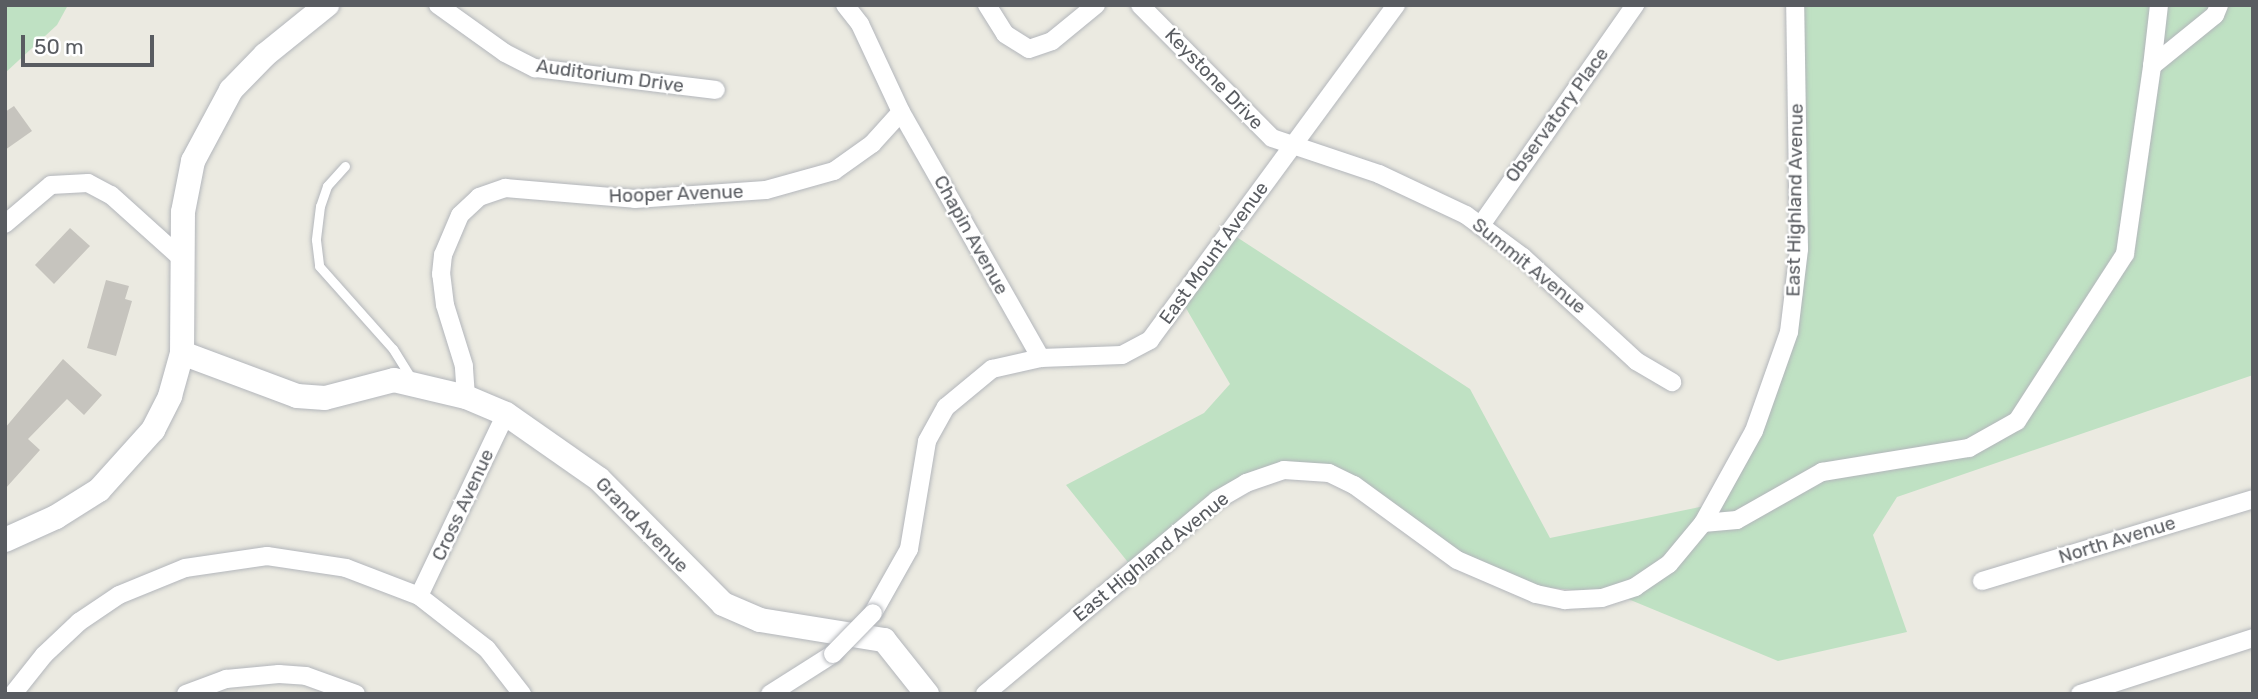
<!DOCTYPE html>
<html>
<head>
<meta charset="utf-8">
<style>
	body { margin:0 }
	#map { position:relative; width:2258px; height:699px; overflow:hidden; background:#ebeae1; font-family:Rubik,sans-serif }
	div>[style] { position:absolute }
	.green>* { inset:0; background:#bfe1c3 }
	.building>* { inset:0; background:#c6c4be }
	.roads { filter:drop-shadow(0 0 2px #b3b6bb) drop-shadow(0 0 2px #b3b6bb) }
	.lane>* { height:9px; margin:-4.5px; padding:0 4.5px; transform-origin:4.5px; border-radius:4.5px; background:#fff }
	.street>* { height:18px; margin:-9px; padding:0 9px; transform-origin:9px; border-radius:9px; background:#fff }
	.secondary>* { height:24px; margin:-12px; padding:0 12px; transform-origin:12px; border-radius:12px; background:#fff }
	.bridges { filter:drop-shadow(0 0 2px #b3b6bb) drop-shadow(0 0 2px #b3b6bb) }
	.street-bridge>* { height:18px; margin:-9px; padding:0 9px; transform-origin:9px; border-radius:9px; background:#fff }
	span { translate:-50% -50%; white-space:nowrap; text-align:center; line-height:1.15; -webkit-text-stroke:5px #fff; paint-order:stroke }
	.street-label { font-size:19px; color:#595c61 }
	.frame { position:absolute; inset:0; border:7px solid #595c61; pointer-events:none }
	.scale { position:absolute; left:21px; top:35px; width:133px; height:32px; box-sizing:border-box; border:4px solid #595c61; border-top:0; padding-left:9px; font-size:21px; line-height:24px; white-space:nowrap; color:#595c61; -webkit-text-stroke:5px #fff; paint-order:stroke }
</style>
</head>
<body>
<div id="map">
	<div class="green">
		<i style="clip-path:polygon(5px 5px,68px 5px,57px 25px,5px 73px)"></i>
		<i style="clip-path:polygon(1790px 5px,2253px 5px,2253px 375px,1897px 497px,1873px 535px,1907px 632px,1778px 661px,1616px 594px,1509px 584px,1311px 471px,1234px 485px,1131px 566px,1066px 485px,1204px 413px,1230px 384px,1183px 303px,1232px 234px,1470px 389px,1550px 538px,1724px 502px,1793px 305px)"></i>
	</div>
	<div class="building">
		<i style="clip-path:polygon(14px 106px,32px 131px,5px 150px,5px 112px)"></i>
		<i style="clip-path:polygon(70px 228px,90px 246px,54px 284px,35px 265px)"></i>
		<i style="clip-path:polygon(106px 280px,129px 286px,125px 299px,132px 301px,116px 356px,87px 348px)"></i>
		<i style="clip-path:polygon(63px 359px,102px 395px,84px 415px,67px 399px,28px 439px,40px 450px,5px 489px,5px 428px)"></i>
	</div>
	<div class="roads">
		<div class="lane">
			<i style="left:345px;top:166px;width:27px;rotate:132deg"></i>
			<i style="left:327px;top:186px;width:21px;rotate:109deg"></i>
			<i style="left:320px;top:206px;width:34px;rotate:97deg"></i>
			<i style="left:316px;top:240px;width:26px;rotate:83deg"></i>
			<i style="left:319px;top:266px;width:111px;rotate:48.3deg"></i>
			<i style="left:393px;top:349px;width:36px;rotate:58deg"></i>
		</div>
		<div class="street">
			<i style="left:438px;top:5px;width:82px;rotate:35.6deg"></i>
			<i style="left:505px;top:53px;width:34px;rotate:27deg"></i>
			<i style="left:535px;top:68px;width:182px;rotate:6.9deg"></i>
			<i style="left:987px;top:5px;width:34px;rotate:58deg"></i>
			<i style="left:1005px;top:34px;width:28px;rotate:32deg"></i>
			<i style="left:1029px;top:49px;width:24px;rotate:-19deg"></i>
			<i style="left:1052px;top:41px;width:57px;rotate:-39.3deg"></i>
			<i style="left:1140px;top:5px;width:187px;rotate:45.2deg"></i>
			<i style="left:1272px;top:138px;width:113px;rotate:18.6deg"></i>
			<i style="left:1379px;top:174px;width:96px;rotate:25.2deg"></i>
			<i style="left:1466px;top:215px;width:71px;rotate:36.4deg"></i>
			<i style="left:1523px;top:257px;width:154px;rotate:42.6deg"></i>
			<i style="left:1636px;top:361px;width:42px;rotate:30.3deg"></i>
			<i style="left:2159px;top:5px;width:61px;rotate:96.5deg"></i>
			<i style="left:2152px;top:66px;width:81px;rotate:-39deg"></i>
			<i style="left:2215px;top:15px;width:11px;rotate:-68deg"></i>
			<i style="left:901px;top:112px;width:283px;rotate:60.4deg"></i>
			<i style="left:5px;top:224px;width:60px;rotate:-40.3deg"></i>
			<i style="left:51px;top:185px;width:37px;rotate:-3deg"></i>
			<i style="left:88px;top:183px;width:26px;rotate:28deg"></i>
			<i style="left:111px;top:195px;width:94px;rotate:42deg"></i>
			<i style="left:1481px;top:225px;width:269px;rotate:-55deg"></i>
			<i style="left:466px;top:397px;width:31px;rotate:-94deg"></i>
			<i style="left:464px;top:366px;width:64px;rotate:-107.3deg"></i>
			<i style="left:445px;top:305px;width:31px;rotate:-97deg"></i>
			<i style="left:441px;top:274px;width:19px;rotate:-84deg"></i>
			<i style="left:443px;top:255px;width:43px;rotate:-67deg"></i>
			<i style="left:460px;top:215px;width:26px;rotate:-43deg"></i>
			<i style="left:479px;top:197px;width:28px;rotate:-19deg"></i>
			<i style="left:505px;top:188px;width:130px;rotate:4.8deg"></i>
			<i style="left:635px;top:199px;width:131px;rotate:-3.9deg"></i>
			<i style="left:766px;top:190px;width:71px;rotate:-15.6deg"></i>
			<i style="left:834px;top:171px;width:47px;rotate:-35.4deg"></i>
			<i style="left:872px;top:144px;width:43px;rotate:-47.8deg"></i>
			<i style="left:901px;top:112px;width:97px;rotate:-115deg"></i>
			<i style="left:860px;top:24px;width:24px;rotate:-128deg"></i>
			<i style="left:1703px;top:523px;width:34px;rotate:-5deg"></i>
			<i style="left:1737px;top:520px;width:98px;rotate:-29.5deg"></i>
			<i style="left:1822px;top:472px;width:149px;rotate:-9.3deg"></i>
			<i style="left:1969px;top:448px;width:55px;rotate:-29.4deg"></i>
			<i style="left:2017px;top:421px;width:199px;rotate:-57.1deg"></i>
			<i style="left:2125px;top:254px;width:190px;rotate:-81.8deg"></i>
			<i style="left:1982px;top:581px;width:283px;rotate:-16.8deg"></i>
			<i style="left:419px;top:596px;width:202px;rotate:-64.5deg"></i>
			<i style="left:873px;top:613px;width:73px;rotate:-60.6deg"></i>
			<i style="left:909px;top:549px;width:109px;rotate:-80.5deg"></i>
			<i style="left:927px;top:441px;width:39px;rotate:-61deg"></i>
			<i style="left:946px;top:407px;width:60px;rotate:-39.6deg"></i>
			<i style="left:992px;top:369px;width:50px;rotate:-12.7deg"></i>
			<i style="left:1041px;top:358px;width:81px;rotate:-2.1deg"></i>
			<i style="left:1122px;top:355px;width:32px;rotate:-28deg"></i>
			<i style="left:1150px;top:340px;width:416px;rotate:-53.7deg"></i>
			<i style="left:13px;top:694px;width:50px;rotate:-51.5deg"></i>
			<i style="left:44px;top:655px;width:48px;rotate:-43.3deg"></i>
			<i style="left:79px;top:622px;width:48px;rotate:-34deg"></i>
			<i style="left:119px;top:595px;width:71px;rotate:-22.2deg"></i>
			<i style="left:185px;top:568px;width:83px;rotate:-8.3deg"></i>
			<i style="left:267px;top:556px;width:80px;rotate:8.6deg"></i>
			<i style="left:346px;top:568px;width:78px;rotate:21deg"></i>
			<i style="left:419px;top:596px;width:86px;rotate:37.9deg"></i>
			<i style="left:487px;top:649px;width:57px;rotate:52.1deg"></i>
			<i style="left:186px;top:694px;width:43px;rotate:-20.6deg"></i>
			<i style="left:226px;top:679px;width:53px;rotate:-5.4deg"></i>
			<i style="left:279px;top:674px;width:27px;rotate:4deg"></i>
			<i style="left:306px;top:676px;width:53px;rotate:19.8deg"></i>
			<i style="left:770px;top:694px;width:75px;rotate:-32.4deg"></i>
			<i style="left:985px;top:694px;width:302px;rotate:-39.9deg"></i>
			<i style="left:1217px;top:500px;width:34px;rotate:-30deg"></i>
			<i style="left:1246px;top:483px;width:40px;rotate:-18.9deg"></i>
			<i style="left:1284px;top:470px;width:45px;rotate:3.8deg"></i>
			<i style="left:1329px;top:473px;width:28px;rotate:26deg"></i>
			<i style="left:1354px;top:485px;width:127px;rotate:36.1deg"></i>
			<i style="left:1457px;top:560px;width:86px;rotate:23.3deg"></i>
			<i style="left:1536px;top:594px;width:30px;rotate:12deg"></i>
			<i style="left:1565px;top:600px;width:37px;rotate:-3deg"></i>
			<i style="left:1602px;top:598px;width:35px;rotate:-18deg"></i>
			<i style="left:1635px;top:587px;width:41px;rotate:-34.1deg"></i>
			<i style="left:1669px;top:564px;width:53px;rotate:-50.3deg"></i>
			<i style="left:1703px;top:523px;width:105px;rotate:-61deg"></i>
			<i style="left:1754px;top:431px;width:105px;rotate:-70.5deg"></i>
			<i style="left:1789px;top:332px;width:84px;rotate:-83.1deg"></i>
			<i style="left:1799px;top:249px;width:244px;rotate:-90.9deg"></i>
			<i style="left:2080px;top:694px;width:182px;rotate:-17.9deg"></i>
		</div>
		<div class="secondary">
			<i style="left:182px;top:353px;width:123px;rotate:20.5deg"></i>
			<i style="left:297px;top:396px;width:28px;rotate:4deg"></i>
			<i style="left:325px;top:398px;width:71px;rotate:-14.6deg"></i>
			<i style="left:394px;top:380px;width:74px;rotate:13.3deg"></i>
			<i style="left:466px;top:397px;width:43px;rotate:23deg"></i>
			<i style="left:506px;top:414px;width:113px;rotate:35deg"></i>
			<i style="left:599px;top:479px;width:176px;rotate:45.2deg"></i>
			<i style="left:723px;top:604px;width:40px;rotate:23.4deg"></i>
			<i style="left:760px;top:620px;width:126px;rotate:9.2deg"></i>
			<i style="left:884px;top:640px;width:69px;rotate:51.5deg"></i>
			<i style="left:5px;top:540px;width:56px;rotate:-24.3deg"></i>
			<i style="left:56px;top:517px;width:51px;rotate:-32.1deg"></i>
			<i style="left:99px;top:490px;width:81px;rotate:-48deg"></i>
			<i style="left:153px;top:430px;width:38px;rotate:-63deg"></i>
			<i style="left:170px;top:396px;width:45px;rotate:-74.4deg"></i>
			<i style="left:182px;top:353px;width:141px;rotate:-89.6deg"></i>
			<i style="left:183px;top:212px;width:52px;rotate:-78.9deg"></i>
			<i style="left:193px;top:161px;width:81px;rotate:-61.8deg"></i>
			<i style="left:231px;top:90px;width:49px;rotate:-45.8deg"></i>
			<i style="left:265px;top:55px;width:80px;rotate:-38.9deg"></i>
		</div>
	</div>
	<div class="bridges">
		<div class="street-bridge">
			<i style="left:833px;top:654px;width:57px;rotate:-45.7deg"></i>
		</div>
	</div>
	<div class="street-label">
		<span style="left:610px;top:76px;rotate:8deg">Auditorium Drive</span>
		<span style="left:1214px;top:79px;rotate:46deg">Keystone Drive</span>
		<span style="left:1557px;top:115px;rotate:-54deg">Observatory Place</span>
		<span style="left:676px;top:194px;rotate:-2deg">Hooper Avenue</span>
		<span style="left:1795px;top:200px;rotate:-89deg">East Highland Avenue</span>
		<span style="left:971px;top:235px;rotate:61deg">Chapin Avenue</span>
		<span style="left:1214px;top:253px;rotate:-54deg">East Mount Avenue</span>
		<span style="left:1529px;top:266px;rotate:39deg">Summit Avenue</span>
		<span style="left:463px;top:505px;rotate:-65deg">Cross Avenue</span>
		<span style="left:642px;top:525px;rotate:46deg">Grand Avenue</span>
		<span style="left:2117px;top:540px;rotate:-17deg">North Avenue</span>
		<span style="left:1151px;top:557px;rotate:-39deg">East Highland Avenue</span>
	</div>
	<div class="frame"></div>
	<div class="scale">50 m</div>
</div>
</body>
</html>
